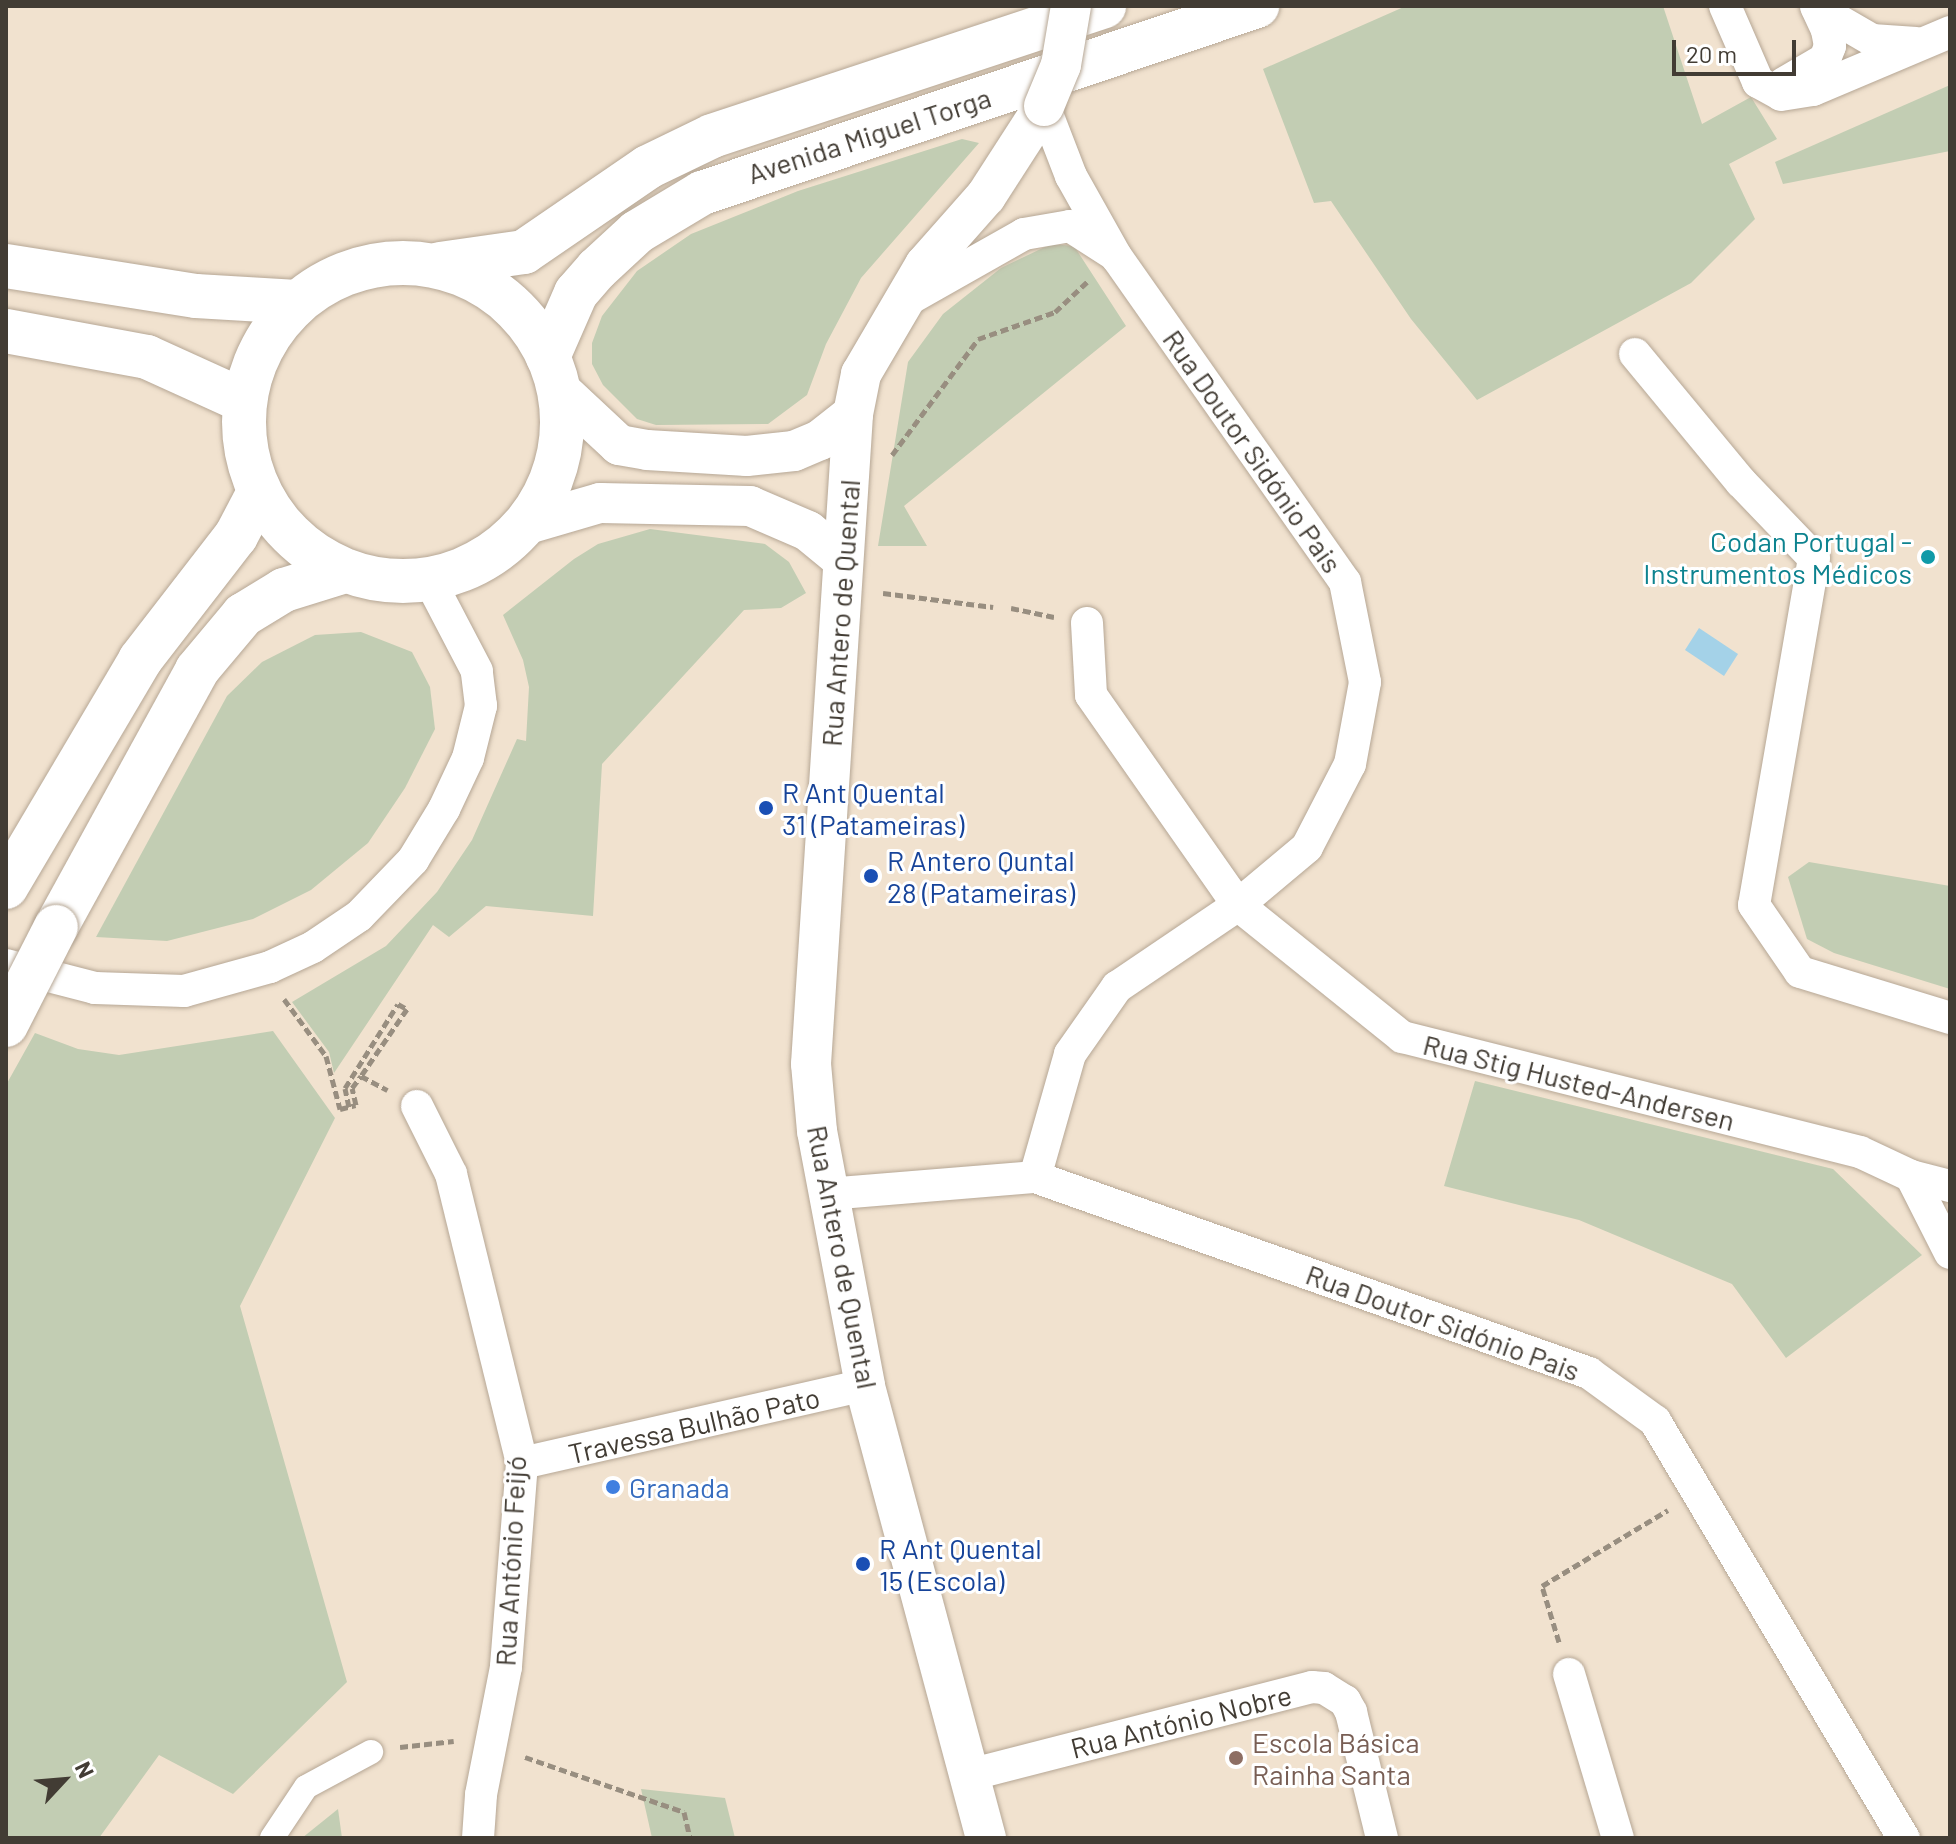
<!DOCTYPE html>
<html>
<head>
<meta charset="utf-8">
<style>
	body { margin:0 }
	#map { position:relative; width:1956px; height:1844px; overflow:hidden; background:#f1e2cf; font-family:Barlow,sans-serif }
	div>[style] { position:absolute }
	.green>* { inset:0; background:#c2cdb3 }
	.water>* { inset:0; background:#a4d2e8 }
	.path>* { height:5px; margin-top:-2.5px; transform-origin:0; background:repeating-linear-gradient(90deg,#988e80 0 8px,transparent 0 12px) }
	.roads { filter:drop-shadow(0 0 2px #b6a795) drop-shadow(0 0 2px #b6a795) }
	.pedestrian>* { height:24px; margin:-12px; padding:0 12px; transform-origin:12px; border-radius:12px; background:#fff }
	.minor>* { height:32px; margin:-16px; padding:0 16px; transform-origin:16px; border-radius:16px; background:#fff }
	.tertiary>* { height:40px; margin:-20px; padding:0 20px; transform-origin:20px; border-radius:20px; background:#fff }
	.secondary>* { height:44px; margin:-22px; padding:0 22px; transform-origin:22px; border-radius:22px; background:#fff }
	.secondary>.ring { margin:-22px; padding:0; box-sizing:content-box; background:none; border:44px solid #fff; border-radius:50% }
	.trunk>* { height:44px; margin:-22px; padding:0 22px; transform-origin:22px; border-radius:22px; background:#fff }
	.bridges { filter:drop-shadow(0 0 2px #b6a795) drop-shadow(0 0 2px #b6a795) }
	.tertiary-bridge>* { height:40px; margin:-20px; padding:0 20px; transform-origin:20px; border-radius:20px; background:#fff }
	.trunk-bridge>* { height:44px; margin:-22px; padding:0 22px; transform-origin:22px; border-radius:22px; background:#fff }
	.dots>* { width:22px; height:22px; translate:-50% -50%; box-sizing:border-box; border:4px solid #fff; border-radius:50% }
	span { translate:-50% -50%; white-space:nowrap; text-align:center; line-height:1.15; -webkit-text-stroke:6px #fff; paint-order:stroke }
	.street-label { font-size:28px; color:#423c34 }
	.culture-label { font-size:28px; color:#0d838f }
	.right { translate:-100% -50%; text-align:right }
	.transit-label { font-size:28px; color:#164399 }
	.left { translate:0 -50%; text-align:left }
	.shop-label { font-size:28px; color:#366cbe }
	.education-label { font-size:28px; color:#785e54 }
	.frame { position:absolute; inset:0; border:8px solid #423c34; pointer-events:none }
	.north { position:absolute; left:24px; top:1740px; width:80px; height:80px; -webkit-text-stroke:6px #fff; paint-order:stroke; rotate:64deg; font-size:22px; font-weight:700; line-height:32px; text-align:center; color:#423c34 }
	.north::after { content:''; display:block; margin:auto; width:28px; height:36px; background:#423c34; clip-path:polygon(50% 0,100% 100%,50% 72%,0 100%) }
	.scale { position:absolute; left:1672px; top:40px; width:124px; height:36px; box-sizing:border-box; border:4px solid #423c34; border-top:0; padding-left:10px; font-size:24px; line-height:28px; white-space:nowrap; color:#423c34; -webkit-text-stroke:6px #fff; paint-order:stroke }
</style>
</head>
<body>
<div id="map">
	<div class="green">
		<i style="clip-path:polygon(1406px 6px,1663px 6px,1702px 124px,1751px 97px,1777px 139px,1729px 164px,1755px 219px,1691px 283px,1477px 400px,1411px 319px,1331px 201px,1314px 203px,1263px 69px)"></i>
		<i style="clip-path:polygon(1950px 85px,1950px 151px,1783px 184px,1775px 162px)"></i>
		<i style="clip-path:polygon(962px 139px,979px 143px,861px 278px,826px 344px,807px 395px,768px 424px,656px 425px,637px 419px,603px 385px,592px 364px,592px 343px,602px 316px,637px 271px,691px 234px,798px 191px)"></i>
		<i style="clip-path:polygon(1051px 244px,1074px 246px,1126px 326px,904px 506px,927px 546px,878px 546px,908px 362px,943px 314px,1001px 268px)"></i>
		<i style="clip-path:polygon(650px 529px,765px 544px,789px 562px,806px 593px,781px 608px,744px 610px,602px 764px,593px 916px,486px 906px,449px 937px,433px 925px,334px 1073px,329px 1052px,292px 1002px,386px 946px,437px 892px,472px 840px,517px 739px,526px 741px,529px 687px,523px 660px,503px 615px,574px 559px,598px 544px)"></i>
		<i style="clip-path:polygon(361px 632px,412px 652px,430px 687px,435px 729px,405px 788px,368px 843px,311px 890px,253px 919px,167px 941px,96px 937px,227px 696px,262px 662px,315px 635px)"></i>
		<i style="clip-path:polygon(1809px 862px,1950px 886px,1950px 989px,1834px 953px,1807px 939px,1788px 877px)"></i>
		<i style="clip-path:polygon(273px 1031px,335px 1118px,240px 1306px,347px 1682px,233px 1794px,159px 1755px,99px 1838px,6px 1838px,6px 1085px,35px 1033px,78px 1049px,119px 1055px)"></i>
		<i style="clip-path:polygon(1475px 1081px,1833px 1169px,1922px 1255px,1786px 1358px,1732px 1284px,1579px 1220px,1444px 1186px)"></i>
		<i style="clip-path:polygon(641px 1789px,725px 1798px,735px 1838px,652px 1838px)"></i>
		<i style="clip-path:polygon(338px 1809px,342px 1838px,302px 1838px)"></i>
	</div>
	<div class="water">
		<i style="clip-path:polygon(1699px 628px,1738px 654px,1724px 676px,1685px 650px)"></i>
	</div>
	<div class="path">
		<i style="left:892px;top:455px;width:144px;rotate:-53.4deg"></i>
		<i style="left:978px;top:339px;width:82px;rotate:-19.3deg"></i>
		<i style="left:1055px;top:312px;width:44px;rotate:-43.2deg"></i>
		<i style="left:883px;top:593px;width:111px;rotate:7.3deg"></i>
		<i style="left:1011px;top:608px;width:44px;rotate:11.8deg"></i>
		<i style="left:284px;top:999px;width:71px;rotate:53.6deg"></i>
		<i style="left:326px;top:1056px;width:55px;rotate:75.2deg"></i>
		<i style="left:340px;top:1109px;width:16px;rotate:-14deg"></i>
		<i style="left:356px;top:1105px;width:17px;rotate:-103deg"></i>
		<i style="left:352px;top:1088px;width:15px;rotate:-53deg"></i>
		<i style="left:349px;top:1107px;width:19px;rotate:-102deg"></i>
		<i style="left:345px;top:1088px;width:99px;rotate:-57.8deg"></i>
		<i style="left:398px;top:1004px;width:10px;rotate:29deg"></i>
		<i style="left:407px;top:1009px;width:81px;rotate:124.5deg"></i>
		<i style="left:361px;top:1076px;width:30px;rotate:28deg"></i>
		<i style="left:1559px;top:1642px;width:59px;rotate:-106.9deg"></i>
		<i style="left:1542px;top:1586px;width:147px;rotate:-31.1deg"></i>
		<i style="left:400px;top:1747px;width:54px;rotate:-6.3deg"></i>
		<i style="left:525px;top:1757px;width:168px;rotate:19.1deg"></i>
		<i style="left:684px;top:1812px;width:27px;rotate:77deg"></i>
	</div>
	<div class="roads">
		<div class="pedestrian">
			<i style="left:272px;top:1838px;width:61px;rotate:-56.3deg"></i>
			<i style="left:306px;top:1787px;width:74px;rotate:-28.3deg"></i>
		</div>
		<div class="minor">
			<i style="left:1725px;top:6px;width:83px;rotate:66.5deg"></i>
			<i style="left:1758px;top:82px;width:26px;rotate:29deg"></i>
			<i style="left:1781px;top:95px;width:32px;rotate:-9deg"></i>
			<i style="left:1813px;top:90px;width:149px;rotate:-22.9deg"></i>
			<i style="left:1817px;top:8px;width:64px;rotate:30.2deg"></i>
			<i style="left:1872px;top:40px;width:44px;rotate:3.9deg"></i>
			<i style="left:1784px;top:83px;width:48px;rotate:-30.3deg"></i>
			<i style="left:1825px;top:59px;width:14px;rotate:-69deg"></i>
			<i style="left:1830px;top:46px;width:16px;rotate:-101deg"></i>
			<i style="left:1827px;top:30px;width:26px;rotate:-115deg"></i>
			<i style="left:902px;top:303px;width:140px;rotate:-29.5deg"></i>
			<i style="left:1024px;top:234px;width:47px;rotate:-9.9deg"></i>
			<i style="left:1070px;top:226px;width:50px;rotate:32.7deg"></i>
			<i style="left:1635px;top:354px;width:166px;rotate:50.4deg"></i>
			<i style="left:1741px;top:482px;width:105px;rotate:46.2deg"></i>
			<i style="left:1814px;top:558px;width:352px;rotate:99.8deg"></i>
			<i style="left:1754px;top:905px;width:81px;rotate:55.5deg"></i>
			<i style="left:1800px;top:972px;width:157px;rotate:17deg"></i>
			<i style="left:1087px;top:623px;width:72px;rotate:86.8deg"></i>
			<i style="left:1091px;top:695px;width:256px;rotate:55deg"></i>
			<i style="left:1238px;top:905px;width:211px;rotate:38.8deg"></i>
			<i style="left:1402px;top:1037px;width:472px;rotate:14.1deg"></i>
			<i style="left:1860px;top:1152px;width:56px;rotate:25.2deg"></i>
			<i style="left:1911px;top:1176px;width:86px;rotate:63.1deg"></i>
			<i style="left:6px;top:965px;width:92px;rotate:14.5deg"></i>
			<i style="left:95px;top:988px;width:89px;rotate:1.9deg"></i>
			<i style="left:184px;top:991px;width:89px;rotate:-15.6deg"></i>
			<i style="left:270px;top:967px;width:47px;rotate:-24.9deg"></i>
			<i style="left:313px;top:947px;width:55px;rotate:-34deg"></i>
			<i style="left:359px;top:916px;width:78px;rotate:-46deg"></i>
			<i style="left:413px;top:860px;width:60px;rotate:-58.7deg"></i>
			<i style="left:444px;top:809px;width:56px;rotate:-64.8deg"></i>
			<i style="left:468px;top:758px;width:54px;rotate:-76deg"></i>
			<i style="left:481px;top:706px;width:35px;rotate:-97deg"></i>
			<i style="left:477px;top:671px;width:104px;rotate:-117.6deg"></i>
			<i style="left:417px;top:1106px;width:76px;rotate:63.4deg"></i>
			<i style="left:451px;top:1174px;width:298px;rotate:76.2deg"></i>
			<i style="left:522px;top:1463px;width:205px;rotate:94.5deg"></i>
			<i style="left:506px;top:1667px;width:130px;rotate:101.1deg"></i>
			<i style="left:481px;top:1795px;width:43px;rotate:94deg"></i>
			<i style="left:1911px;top:1176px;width:40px;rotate:14.4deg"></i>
			<i style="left:1035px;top:1177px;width:128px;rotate:-74.1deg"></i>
			<i style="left:1070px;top:1054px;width:82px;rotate:-55deg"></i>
			<i style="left:1117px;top:987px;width:146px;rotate:-34.1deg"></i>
			<i style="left:1238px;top:905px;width:90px;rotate:-40deg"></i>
			<i style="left:1307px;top:847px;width:93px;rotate:-62.6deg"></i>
			<i style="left:1350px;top:764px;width:83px;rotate:-79.6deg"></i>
			<i style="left:1365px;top:682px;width:102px;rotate:-101.3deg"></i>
			<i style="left:1345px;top:582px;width:396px;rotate:-125.1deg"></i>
			<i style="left:1117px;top:258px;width:94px;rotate:-119.3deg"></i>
			<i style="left:1071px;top:176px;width:75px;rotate:-111.1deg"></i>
			<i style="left:828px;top:1194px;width:208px;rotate:-4.7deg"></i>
			<i style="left:1035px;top:1177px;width:588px;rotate:19.48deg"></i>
			<i style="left:1589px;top:1373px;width:82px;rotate:36deg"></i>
			<i style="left:1655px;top:1421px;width:486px;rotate:59.2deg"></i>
			<i style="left:522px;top:1463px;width:352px;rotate:-12.8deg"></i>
			<i style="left:1569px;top:1674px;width:171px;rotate:73.4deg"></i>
			<i style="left:969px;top:1775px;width:354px;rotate:-14.4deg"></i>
			<i style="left:1312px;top:1687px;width:12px;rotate:5deg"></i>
			<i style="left:1324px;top:1688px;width:25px;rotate:32deg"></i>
			<i style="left:1345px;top:1701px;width:13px;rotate:61deg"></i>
			<i style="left:1351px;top:1712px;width:130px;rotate:76.2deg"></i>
		</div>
		<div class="tertiary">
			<i style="left:559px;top:389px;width:82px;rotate:43deg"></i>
			<i style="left:619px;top:445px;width:28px;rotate:10deg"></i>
			<i style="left:647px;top:450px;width:100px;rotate:3.4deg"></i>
			<i style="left:747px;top:456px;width:47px;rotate:-6.1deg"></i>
			<i style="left:794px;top:451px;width:28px;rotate:-23deg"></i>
			<i style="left:820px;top:440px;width:42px;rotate:-38.2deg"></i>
			<i style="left:531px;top:523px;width:72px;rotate:-16.2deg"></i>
			<i style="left:600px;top:503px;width:150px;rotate:1.1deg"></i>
			<i style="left:750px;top:506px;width:63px;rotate:23.3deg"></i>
			<i style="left:808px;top:531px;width:45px;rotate:39.6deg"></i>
			<i style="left:986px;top:1838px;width:469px;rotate:-105deg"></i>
			<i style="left:865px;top:1385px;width:258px;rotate:-100.7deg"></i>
			<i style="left:817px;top:1131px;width:67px;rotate:-95.1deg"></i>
			<i style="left:811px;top:1064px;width:651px;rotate:-86.3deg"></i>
			<i style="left:853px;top:414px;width:41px;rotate:-78.7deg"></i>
			<i style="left:861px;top:374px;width:126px;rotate:-59.6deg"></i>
			<i style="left:925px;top:265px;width:92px;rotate:-48.5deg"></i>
			<i style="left:986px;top:196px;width:107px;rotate:-57.2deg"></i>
		</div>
		<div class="secondary">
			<i class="ring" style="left:244px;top:263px;width:274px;height:274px"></i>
			<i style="left:440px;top:264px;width:85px;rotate:-8.1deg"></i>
			<i style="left:524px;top:252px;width:150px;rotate:-34.4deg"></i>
			<i style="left:648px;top:167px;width:71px;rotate:-25.8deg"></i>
			<i style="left:712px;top:136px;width:413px;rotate:-18.3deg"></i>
			<i style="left:6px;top:266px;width:192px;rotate:9deg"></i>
			<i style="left:196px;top:296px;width:101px;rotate:3.4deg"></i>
			<i style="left:6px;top:331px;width:143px;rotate:10.4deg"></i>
			<i style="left:147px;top:357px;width:107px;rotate:24.4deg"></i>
			<i style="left:548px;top:357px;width:70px;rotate:-66.4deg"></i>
			<i style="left:576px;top:293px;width:32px;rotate:-49deg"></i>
			<i style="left:597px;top:269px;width:54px;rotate:-42.8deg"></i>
			<i style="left:637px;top:232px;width:76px;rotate:-31deg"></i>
			<i style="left:702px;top:193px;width:586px;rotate:-18.62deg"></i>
		</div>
		<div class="trunk">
			<i style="left:6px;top:887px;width:264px;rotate:-59.4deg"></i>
			<i style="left:140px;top:660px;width:157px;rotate:-52.3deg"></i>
			<i style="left:236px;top:536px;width:50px;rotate:-62.4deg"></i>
			<i style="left:56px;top:927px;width:293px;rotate:-61.2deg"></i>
			<i style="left:197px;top:670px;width:72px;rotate:-50.1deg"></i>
			<i style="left:243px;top:615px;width:48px;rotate:-31.4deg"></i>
			<i style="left:284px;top:590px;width:64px;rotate:-17.3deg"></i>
		</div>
	</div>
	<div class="bridges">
		<div class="tertiary-bridge">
			<i style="left:1044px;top:106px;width:44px;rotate:-67.5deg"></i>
			<i style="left:1061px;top:65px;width:60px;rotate:-80.4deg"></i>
		</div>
		<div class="trunk-bridge">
			<i style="left:6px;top:1025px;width:110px;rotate:-63deg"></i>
		</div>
	</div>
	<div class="dots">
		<i style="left:1928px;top:557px;background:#0f9aa8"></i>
		<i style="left:766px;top:808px;background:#1a4fb4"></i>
		<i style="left:871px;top:876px;background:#1a4fb4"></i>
		<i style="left:613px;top:1487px;background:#3f7fe0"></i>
		<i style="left:863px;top:1564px;background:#1a4fb4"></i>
		<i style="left:1236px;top:1758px;background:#8d6e63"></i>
	</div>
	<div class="street-label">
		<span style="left:869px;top:135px;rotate:-18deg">Avenida Miguel Torga</span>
		<span style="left:1253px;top:451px;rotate:55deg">Rua Doutor Sidónio Pais</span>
		<span style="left:840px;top:613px;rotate:-86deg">Rua Antero de Quental</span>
		<span style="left:1579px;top:1082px;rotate:14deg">Rua Stig Husted-Andersen</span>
		<span style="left:843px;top:1257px;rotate:79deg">Rua Antero de Quental</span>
		<span style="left:1443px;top:1322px;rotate:20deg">Rua Doutor Sidónio Pais</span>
		<span style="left:694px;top:1425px;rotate:-13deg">Travessa Bulhão Pato</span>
		<span style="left:510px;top:1561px;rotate:-87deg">Rua António Feijó</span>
		<span style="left:1181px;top:1721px;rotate:-14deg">Rua António Nobre</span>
	</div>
	<div class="culture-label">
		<span class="right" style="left:1912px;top:557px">Codan Portugal -<br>Instrumentos Médicos</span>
	</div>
	<div class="transit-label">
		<span class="left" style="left:782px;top:808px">R Ant Quental<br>31 (Patameiras)</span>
		<span class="left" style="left:887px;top:876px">R Antero Quntal<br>28 (Patameiras)</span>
		<span class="left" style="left:879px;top:1564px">R Ant Quental<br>15 (Escola)</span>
	</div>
	<div class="shop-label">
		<span class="left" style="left:629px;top:1487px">Granada</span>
	</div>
	<div class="education-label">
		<span class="left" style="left:1252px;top:1758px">Escola Básica<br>Rainha Santa</span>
	</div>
	<div class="frame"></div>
	<div class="north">N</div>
	<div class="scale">20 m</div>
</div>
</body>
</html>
